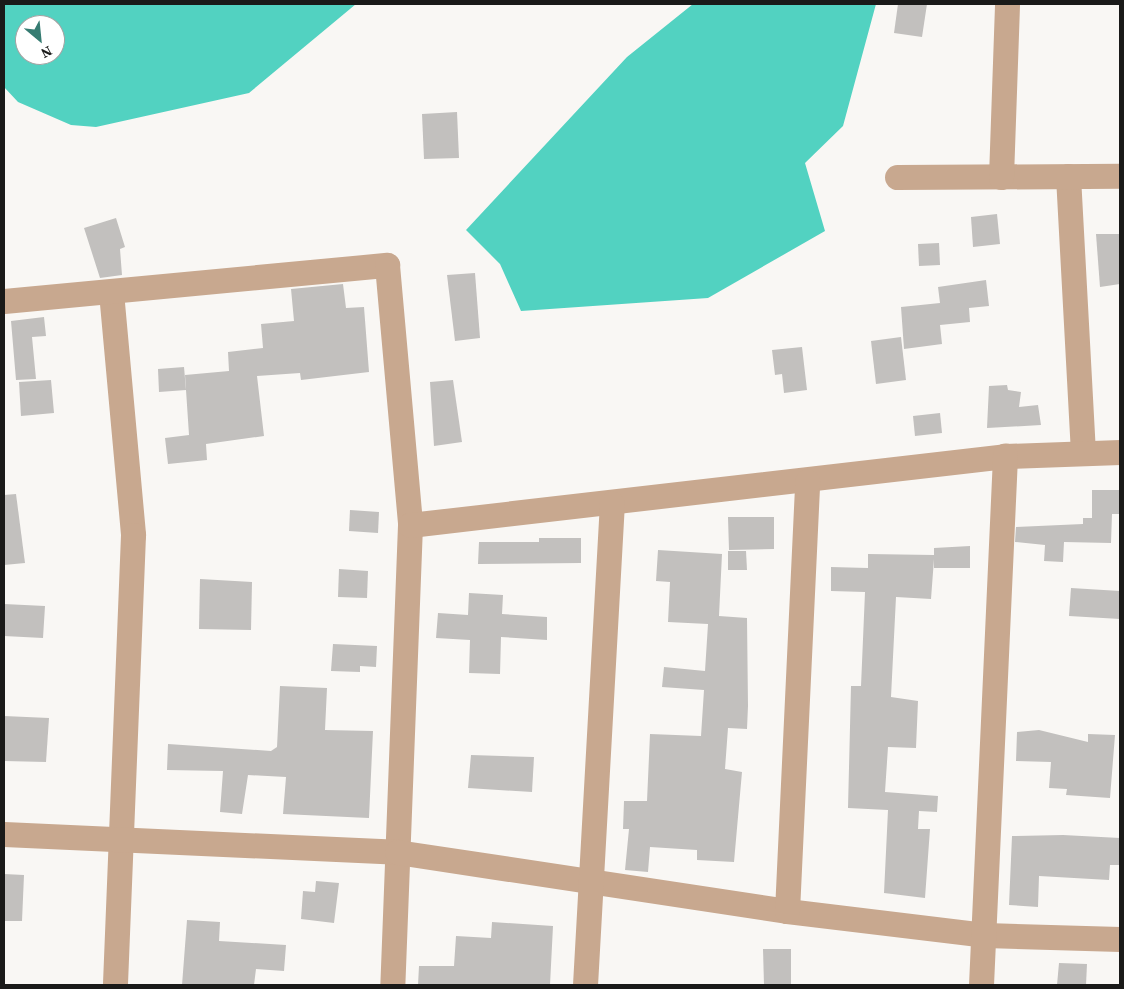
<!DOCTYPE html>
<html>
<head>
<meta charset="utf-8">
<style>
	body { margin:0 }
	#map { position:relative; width:1124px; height:989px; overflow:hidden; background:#f9f7f4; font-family:"Source Serif 4",serif }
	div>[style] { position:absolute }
	.water>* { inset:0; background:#52d2c1 }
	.building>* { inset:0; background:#c2c0be }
	.minor>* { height:25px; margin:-12.5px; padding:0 12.5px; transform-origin:12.5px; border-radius:12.5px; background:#c8a88f }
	span { translate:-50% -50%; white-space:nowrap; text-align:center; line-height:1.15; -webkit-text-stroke:5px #fff; paint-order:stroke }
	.frame { position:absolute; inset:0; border:5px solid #1a1a19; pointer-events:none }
	.north { position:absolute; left:15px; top:15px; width:50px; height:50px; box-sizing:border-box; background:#fff; border:1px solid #a3a3a3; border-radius:50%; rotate:152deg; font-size:14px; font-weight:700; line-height:20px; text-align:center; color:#1a1a19 }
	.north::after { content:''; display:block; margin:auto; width:18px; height:22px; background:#367c72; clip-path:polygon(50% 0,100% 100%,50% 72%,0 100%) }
</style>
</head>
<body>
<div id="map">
	<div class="water">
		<i style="clip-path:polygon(evenodd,4px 4px,356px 4px,249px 93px,96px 127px,71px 125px,18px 102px,4px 87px,4px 4px,25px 25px,55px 25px,55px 55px,25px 55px,25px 25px)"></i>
		<i style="clip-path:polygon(693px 4px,876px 4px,843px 126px,805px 163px,825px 231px,708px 298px,521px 311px,500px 264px,466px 230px,627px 57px)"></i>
	</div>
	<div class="building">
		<i style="clip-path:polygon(898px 4px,927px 4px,922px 37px,894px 33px)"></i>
		<i style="clip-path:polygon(457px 112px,459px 158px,424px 159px,422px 114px)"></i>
		<i style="clip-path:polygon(997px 214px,1000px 244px,973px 247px,971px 217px)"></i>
		<i style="clip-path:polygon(116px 218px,125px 247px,120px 249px,122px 275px,100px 278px,84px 228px)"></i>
		<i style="clip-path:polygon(1096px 234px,1120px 234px,1120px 284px,1100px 287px)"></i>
		<i style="clip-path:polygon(939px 243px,940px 265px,919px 266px,918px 244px)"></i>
		<i style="clip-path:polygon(475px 273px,480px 338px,455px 341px,447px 275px)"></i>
		<i style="clip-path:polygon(986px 280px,989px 306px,969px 308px,970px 322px,940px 325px,942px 344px,904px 349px,901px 307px,940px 303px,938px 287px)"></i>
		<i style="clip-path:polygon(343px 284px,346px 308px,364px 307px,369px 372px,301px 380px,300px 373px,257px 376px,264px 436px,206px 444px,207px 460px,168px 464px,165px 438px,189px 435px,185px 375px,229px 371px,228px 352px,263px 348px,261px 324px,294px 321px,291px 289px)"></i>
		<i style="clip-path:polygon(44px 317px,46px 336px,32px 337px,36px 379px,16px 380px,11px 321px)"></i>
		<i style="clip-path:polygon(901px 337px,906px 380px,876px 384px,871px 341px)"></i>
		<i style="clip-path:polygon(802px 347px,807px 390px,784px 393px,782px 374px,775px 375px,772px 350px)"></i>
		<i style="clip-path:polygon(184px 367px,186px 390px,159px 392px,158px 369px)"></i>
		<i style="clip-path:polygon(51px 380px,54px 413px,21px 416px,19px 382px)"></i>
		<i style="clip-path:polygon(453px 380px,462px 442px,434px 446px,430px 382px)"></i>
		<i style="clip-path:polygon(1007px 385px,1008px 390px,1021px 392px,1019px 407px,1038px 405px,1041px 425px,987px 428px,989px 386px)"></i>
		<i style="clip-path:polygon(940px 413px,942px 433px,915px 436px,913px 416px)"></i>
		<i style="clip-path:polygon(1092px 490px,1120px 490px,1119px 514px,1112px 514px,1111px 543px,1064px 542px,1063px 562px,1044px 561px,1045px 545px,1015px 542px,1016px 527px,1083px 524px,1083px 518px,1092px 518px)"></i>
		<i style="clip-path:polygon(16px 494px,25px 563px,4px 565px,4px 495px)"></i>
		<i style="clip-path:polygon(350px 510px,379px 512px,378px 533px,349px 531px)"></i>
		<i style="clip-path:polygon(728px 517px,774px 517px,774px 549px,729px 550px)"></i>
		<i style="clip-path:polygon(539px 538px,581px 538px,581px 563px,478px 564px,479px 542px,539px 542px)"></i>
		<i style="clip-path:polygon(970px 546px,970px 568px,934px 568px,934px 559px,931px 599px,896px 597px,891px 697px,918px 701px,916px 748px,888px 747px,885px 792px,938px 796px,937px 812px,919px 811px,918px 829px,930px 829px,925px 898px,884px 893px,888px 810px,848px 808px,851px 686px,861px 686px,865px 592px,831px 591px,831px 567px,868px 568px,868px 554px,934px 555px,934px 548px)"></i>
		<i style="clip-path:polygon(658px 550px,722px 554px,719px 616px,747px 618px,748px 706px,747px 729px,728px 728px,725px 769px,742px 772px,734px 862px,697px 860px,697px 850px,650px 847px,648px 872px,625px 870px,629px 829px,623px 829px,624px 801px,647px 801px,650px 734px,701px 736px,704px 690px,662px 687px,664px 667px,705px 671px,708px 624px,668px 622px,670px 582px,656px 581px)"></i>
		<i style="clip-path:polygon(728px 551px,746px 551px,747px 570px,728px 570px)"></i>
		<i style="clip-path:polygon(339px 569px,368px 571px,367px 598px,338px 597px)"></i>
		<i style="clip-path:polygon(200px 579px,252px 582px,251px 630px,199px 629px)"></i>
		<i style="clip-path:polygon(1071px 588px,1120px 591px,1120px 619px,1069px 616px)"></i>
		<i style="clip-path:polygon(469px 593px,503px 595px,502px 614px,547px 617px,547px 640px,501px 637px,500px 674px,469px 673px,470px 640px,436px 638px,438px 613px,468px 615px)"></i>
		<i style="clip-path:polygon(4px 604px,45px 606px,43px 638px,4px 636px)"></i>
		<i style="clip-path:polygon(333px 644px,377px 646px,376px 667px,360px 666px,360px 672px,331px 671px)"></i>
		<i style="clip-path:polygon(280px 686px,327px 688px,325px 730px,373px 731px,369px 818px,283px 814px,286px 777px,248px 775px,242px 814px,220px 812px,223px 771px,167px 770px,168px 744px,271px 751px,277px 747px)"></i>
		<i style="clip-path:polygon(4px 716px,49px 718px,46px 762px,4px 761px)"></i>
		<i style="clip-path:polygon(1039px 730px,1088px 742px,1088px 734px,1115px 735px,1110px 798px,1066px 795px,1067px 789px,1049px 788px,1051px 762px,1016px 761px,1017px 732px)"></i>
		<i style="clip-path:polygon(471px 755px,534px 757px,532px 792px,468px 788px)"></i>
		<i style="clip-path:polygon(1063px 835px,1120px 838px,1120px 865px,1110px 865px,1109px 880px,1039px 876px,1038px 907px,1009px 905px,1012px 836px)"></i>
		<i style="clip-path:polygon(4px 874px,24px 875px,22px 921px,4px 921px)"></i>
		<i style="clip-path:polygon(316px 881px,339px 883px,334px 923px,301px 919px,303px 891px,315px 892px)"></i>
		<i style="clip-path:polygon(187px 920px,220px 922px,219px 941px,286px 945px,284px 971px,256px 969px,254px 985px,182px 985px)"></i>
		<i style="clip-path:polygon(492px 922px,553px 926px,550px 985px,418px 985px,419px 966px,454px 966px,456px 936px,491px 938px)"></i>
		<i style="clip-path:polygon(763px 949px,791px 949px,791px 985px,764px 985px)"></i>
		<i style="clip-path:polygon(1059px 963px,1087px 964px,1086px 985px,1057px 985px)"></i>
	</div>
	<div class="minor">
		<i style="left:1068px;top:176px;width:276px;rotate:86.9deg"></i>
		<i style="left:897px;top:177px;width:223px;rotate:-0.3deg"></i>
		<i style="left:1001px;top:177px;width:173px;rotate:-88deg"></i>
		<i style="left:111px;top:292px;width:244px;rotate:84.8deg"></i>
		<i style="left:133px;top:535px;width:450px;rotate:92.3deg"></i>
		<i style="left:4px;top:301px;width:385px;rotate:-5.4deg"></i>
		<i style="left:387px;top:265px;width:261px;rotate:84.9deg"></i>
		<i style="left:410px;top:525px;width:460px;rotate:92.2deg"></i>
		<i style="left:410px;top:525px;width:599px;rotate:-6.61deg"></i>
		<i style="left:1005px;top:456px;width:115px;rotate:-2deg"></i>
		<i style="left:4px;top:834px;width:393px;rotate:2.6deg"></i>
		<i style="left:397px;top:852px;width:394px;rotate:8.6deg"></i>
		<i style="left:787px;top:911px;width:199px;rotate:6.9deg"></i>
		<i style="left:985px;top:935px;width:135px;rotate:1.7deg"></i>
		<i style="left:787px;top:911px;width:430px;rotate:-87.3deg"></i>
		<i style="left:585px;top:985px;width:482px;rotate:-86.8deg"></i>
		<i style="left:981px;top:985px;width:530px;rotate:-87.4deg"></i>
	</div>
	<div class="frame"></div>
	<div class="north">N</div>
</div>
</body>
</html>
